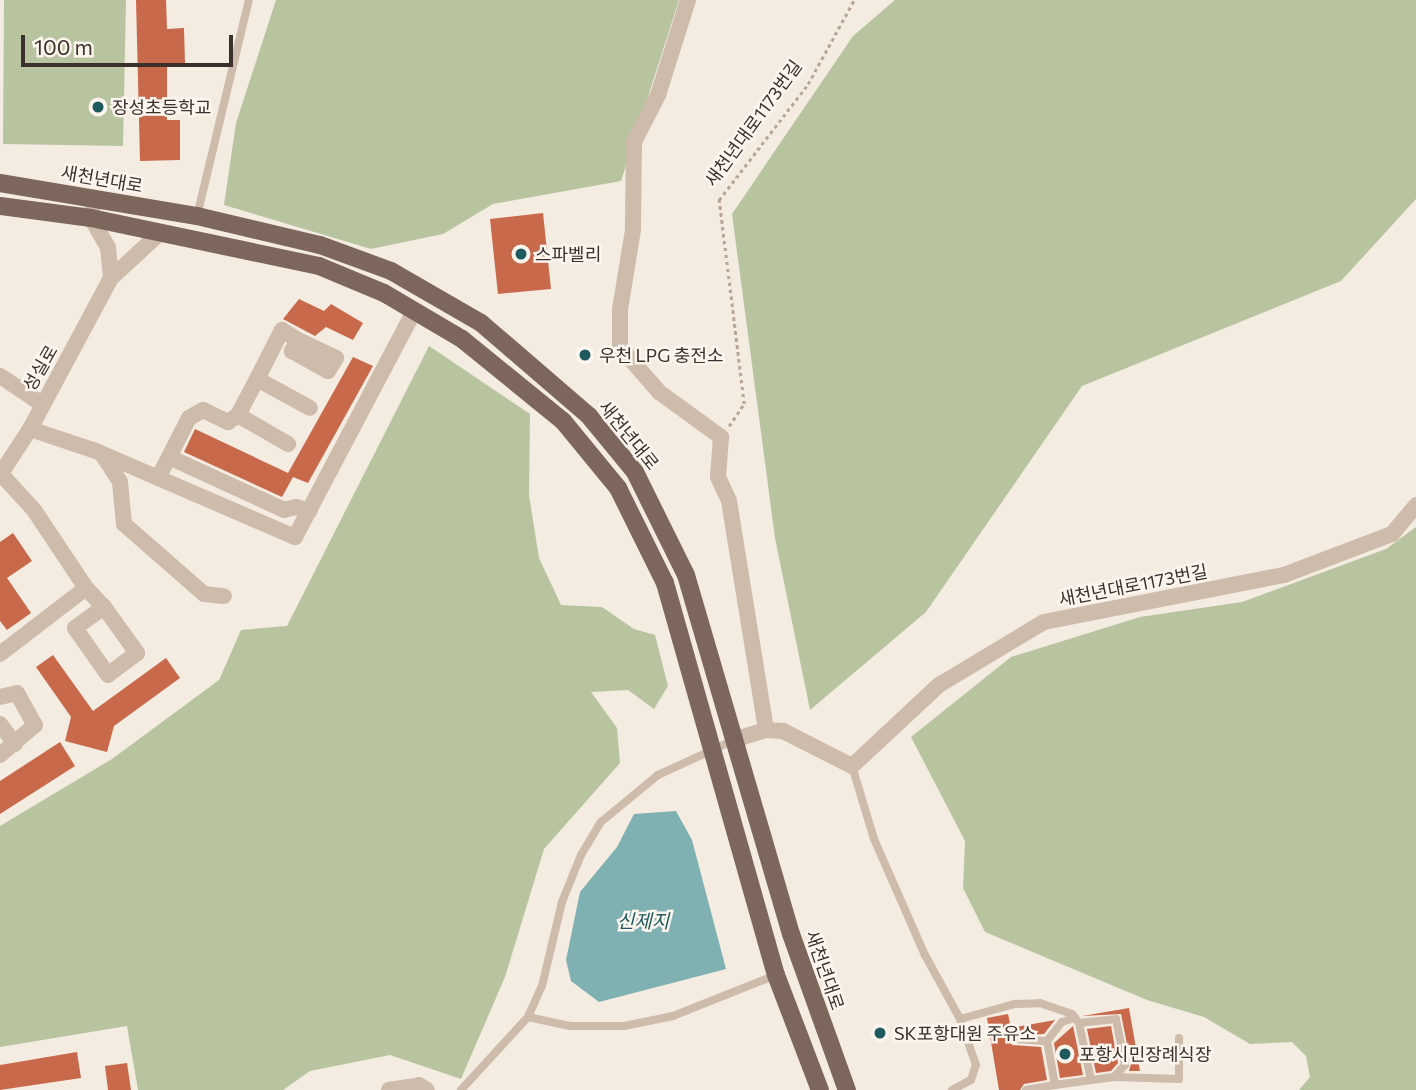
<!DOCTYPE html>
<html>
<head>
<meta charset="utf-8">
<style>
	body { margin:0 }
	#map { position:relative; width:1416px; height:1090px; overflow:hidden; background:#f4ebe1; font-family:Commissioner,"Noto Sans KR",sans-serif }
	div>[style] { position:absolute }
	.green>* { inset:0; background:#b8c4a0 }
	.water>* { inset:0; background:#7fb0b2 }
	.building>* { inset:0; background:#c8694b }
	.path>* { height:2.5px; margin-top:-1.25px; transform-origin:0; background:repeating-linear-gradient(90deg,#b9a596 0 3.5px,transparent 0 7px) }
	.service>* { height:8px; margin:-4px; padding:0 4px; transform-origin:4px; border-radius:4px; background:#cdbbac }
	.minor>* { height:16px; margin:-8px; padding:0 8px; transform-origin:8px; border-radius:8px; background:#cdbbac }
	.primary>* { height:18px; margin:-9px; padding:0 9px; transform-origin:9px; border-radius:9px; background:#7d675c }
	.dots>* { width:19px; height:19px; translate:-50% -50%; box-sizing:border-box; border:4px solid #fbf5ee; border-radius:50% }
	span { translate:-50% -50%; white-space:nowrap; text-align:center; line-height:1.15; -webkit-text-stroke:5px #fbf5ee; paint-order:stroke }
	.poi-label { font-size:18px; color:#3b302b }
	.left { translate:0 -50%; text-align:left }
	.street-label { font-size:18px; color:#3b302b }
	.water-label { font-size:19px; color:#1f5a5e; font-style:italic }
	.scale { position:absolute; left:21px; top:35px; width:212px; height:32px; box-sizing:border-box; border:4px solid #3b302b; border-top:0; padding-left:9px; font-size:21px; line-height:24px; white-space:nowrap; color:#3b302b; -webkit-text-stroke:5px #fbf5ee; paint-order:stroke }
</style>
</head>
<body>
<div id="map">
	<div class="green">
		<i style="clip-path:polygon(4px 0,126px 0,123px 146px,3px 144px)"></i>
		<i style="clip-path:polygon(276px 0,679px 0,621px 181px,493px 204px,443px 234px,371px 249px,224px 205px,236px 123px)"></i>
		<i style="clip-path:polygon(895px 0,1416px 0,1416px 199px,1341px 281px,1082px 386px,926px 612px,810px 710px,775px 538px,732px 214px,853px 36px)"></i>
		<i style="clip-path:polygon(429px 346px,530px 414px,529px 495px,539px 558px,561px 605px,602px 607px,634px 629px,655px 635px,668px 686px,654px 709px,628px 690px,591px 692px,617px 728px,620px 763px,544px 849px,505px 977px,461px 1079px,390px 1055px,310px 1071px,283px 1090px,138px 1090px,127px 1026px,0 1047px,0 826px,112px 759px,219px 680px,241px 630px,287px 626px)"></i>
		<i style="clip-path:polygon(1416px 527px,1416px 1090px,1299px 1090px,1310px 1077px,1306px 1056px,1292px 1042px,1250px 1044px,1204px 1017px,1147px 1000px,985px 932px,963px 888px,965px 841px,911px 737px,1011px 657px,1140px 617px,1242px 602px,1386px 549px)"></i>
	</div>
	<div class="water">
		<i style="clip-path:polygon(676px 811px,692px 840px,726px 969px,599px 1002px,571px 981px,566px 960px,580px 892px,617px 847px,634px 814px)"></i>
	</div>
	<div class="building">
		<i style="clip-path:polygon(136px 0,166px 0,167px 29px,184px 28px,185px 64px,167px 65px,167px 120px,180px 120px,180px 160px,140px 161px)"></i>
		<i style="clip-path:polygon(543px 213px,551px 289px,498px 294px,490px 219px)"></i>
		<i style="clip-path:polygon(299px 299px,324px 311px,331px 304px,363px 323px,353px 340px,326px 327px,315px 336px,283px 319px)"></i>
		<i style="clip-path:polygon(353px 357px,373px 366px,308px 483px,293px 477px,282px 497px,184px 452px,195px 429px,288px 473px)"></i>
		<i style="clip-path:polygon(13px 533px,32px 561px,7px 578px,31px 613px,7px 630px,0 621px,0 542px)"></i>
		<i style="clip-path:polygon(53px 655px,93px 711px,166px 658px,180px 678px,114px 726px,107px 752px,65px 741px,71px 717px,36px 667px)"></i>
		<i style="clip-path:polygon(60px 742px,75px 766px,0 814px,0 781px)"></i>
		<i style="clip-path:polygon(1129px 1008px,1140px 1071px,1129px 1071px,1131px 1064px,1121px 1014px,1082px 1016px)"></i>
		<i style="clip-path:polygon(1008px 1014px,1011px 1028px,1055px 1020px,1044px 1034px,1009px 1036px,1012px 1045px,1041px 1047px,1047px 1080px,1024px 1084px,1020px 1090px,999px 1090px,987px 1018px)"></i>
		<i style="clip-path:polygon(1073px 1026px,1083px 1075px,1060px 1078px,1054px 1043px)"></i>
		<i style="clip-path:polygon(1111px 1026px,1118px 1063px,1111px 1071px,1096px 1073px,1087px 1029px)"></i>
		<i style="clip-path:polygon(77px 1052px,81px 1078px,0 1090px,0 1065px)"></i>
		<i style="clip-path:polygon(127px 1063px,131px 1090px,108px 1090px,105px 1066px)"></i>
	</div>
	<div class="path">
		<i style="left:729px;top:426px;width:27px;rotate:-56deg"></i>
		<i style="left:744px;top:404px;width:206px;rotate:-97deg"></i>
		<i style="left:719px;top:200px;width:146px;rotate:-52.5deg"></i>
		<i style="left:808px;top:84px;width:96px;rotate:-61.3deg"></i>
	</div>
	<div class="service">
		<i style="left:197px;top:216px;width:222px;rotate:-76.5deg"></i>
		<i style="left:852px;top:766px;width:76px;rotate:73.2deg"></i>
		<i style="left:874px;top:839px;width:127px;rotate:66.3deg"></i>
		<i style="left:925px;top:955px;width:73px;rotate:61.3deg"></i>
		<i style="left:528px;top:1017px;width:43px;rotate:12.1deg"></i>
		<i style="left:570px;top:1026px;width:54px"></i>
		<i style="left:624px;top:1026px;width:50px;rotate:-11.5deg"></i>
		<i style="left:673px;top:1016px;width:111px;rotate:-21.7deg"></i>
		<i style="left:1079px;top:1023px;width:58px;rotate:78.1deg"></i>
		<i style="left:1015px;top:1039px;width:32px;rotate:4deg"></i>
		<i style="left:1114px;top:1077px;width:65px;rotate:1.8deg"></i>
		<i style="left:1179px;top:1079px;width:41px;rotate:-90deg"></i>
		<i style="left:461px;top:1090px;width:99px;rotate:-47.5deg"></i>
		<i style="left:528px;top:1017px;width:34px;rotate:-66deg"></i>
		<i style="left:542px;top:986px;width:86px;rotate:-76.6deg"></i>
		<i style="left:562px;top:902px;width:51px;rotate:-68deg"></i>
		<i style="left:581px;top:855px;width:39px;rotate:-59deg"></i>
		<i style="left:601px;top:822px;width:74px;rotate:-39.5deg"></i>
		<i style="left:658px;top:775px;width:84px;rotate:-24.7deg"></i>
		<i style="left:952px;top:1090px;width:21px;rotate:-28deg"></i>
		<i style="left:971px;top:1080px;width:16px;rotate:-72deg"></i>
		<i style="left:976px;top:1065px;width:49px;rotate:-109.2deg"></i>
		<i style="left:960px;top:1019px;width:57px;rotate:-15.3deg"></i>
		<i style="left:1015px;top:1004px;width:25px;rotate:-2deg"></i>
		<i style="left:1040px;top:1003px;width:34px;rotate:19deg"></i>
		<i style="left:1072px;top:1014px;width:5px;rotate:53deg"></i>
		<i style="left:1075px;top:1018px;width:6px;rotate:51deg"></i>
		<i style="left:1079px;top:1023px;width:37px;rotate:-6deg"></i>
		<i style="left:1116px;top:1019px;width:47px;rotate:78.9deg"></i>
		<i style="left:1125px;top:1065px;width:16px;rotate:133deg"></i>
		<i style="left:1114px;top:1077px;width:60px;rotate:172.3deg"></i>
		<i style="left:1055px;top:1085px;width:45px;rotate:-100.3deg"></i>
		<i style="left:1047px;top:1041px;width:24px;rotate:-52deg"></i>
		<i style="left:1062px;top:1022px;width:14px;rotate:-17deg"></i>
		<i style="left:1026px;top:1090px;width:29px;rotate:-10deg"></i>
	</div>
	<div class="minor">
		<i style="left:688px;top:0;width:100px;rotate:107.5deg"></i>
		<i style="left:658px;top:95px;width:53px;rotate:117.1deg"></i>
		<i style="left:634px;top:142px;width:88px;rotate:90.7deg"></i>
		<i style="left:633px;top:230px;width:80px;rotate:99.3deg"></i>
		<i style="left:620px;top:309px;width:38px;rotate:90deg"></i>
		<i style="left:620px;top:347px;width:60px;rotate:49.1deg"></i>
		<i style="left:659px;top:392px;width:77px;rotate:36deg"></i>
		<i style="left:721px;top:437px;width:40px;rotate:94.3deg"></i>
		<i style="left:718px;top:477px;width:26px;rotate:65deg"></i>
		<i style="left:729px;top:501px;width:232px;rotate:80.8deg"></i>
		<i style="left:766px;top:730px;width:34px;rotate:163deg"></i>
		<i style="left:94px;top:199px;width:19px;rotate:99deg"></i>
		<i style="left:91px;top:218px;width:34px;rotate:60deg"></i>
		<i style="left:108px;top:248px;width:30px;rotate:84deg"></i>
		<i style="left:0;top:376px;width:50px;rotate:33.7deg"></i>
		<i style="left:257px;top:379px;width:55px;rotate:-63deg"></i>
		<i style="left:282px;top:330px;width:19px;rotate:32deg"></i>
		<i style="left:298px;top:340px;width:13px;rotate:119deg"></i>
		<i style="left:292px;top:351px;width:41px;rotate:29.1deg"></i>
		<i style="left:328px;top:371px;width:15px;rotate:-58deg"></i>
		<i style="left:336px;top:358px;width:42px;rotate:-154.7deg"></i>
		<i style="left:238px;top:415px;width:41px;rotate:-62.2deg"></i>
		<i style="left:257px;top:379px;width:60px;rotate:28.7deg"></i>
		<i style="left:30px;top:429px;width:70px;rotate:18.4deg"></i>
		<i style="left:96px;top:451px;width:217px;rotate:23.4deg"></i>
		<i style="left:295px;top:537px;width:255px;rotate:-62.2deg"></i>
		<i style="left:102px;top:454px;width:33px;rotate:57deg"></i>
		<i style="left:120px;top:482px;width:42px;rotate:84.6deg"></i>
		<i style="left:124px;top:524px;width:106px;rotate:41.2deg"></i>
		<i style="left:204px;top:594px;width:20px;rotate:6deg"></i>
		<i style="left:169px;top:457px;width:44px;rotate:-62.9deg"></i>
		<i style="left:189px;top:418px;width:16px;rotate:-30deg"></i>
		<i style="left:203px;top:410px;width:28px;rotate:26deg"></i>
		<i style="left:228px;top:422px;width:12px;rotate:-35deg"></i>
		<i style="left:238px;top:415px;width:58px;rotate:30.1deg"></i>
		<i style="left:1px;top:474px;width:49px;rotate:47.5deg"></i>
		<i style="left:34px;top:510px;width:94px;rotate:56.3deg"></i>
		<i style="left:86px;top:588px;width:26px;rotate:47deg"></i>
		<i style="left:104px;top:607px;width:57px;rotate:54.3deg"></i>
		<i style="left:137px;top:653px;width:36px;rotate:143deg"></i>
		<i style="left:108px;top:675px;width:57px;rotate:-125.1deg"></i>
		<i style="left:75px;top:628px;width:36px;rotate:-36deg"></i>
		<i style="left:0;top:475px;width:55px;rotate:-56.9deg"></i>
		<i style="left:30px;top:429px;width:171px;rotate:-61.8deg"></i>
		<i style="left:111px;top:278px;width:68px;rotate:-42.6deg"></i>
		<i style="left:158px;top:478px;width:24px;rotate:-62deg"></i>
		<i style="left:169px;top:457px;width:127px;rotate:24.7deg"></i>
		<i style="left:284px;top:510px;width:12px;rotate:-14deg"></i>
		<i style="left:296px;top:507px;width:14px;rotate:17deg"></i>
		<i style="left:0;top:654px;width:108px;rotate:-37.5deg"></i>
		<i style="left:0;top:697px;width:17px;rotate:-13deg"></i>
		<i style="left:17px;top:693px;width:37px;rotate:61deg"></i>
		<i style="left:35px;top:725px;width:46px;rotate:139.4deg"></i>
		<i style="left:0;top:724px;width:25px;rotate:53deg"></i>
		<i style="left:766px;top:730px;width:17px;rotate:3deg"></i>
		<i style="left:783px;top:731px;width:77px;rotate:26.9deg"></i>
		<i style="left:852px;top:766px;width:119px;rotate:-43deg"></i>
		<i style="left:939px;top:685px;width:122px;rotate:-31deg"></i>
		<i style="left:1044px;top:622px;width:245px;rotate:-11.1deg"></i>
		<i style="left:1284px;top:575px;width:116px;rotate:-20.8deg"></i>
		<i style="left:1392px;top:534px;width:38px;rotate:-50deg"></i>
		<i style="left:389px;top:1090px;width:30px;rotate:-9deg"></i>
		<i style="left:419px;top:1085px;width:9px;rotate:32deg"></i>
	</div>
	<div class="primary">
		<i style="left:0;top:183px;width:200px;rotate:9.5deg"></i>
		<i style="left:197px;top:216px;width:126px;rotate:13.3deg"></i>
		<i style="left:320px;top:245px;width:76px;rotate:20.1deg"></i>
		<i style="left:391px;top:271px;width:104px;rotate:30deg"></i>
		<i style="left:481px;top:323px;width:143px;rotate:40.7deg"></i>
		<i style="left:589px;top:416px;width:72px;rotate:50.6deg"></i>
		<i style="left:635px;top:472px;width:115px;rotate:63.7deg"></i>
		<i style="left:686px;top:575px;width:374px;rotate:73.7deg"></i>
		<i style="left:791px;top:934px;width:166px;rotate:70.3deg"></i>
		<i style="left:0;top:206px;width:92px;rotate:7.5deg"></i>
		<i style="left:91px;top:218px;width:233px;rotate:11.9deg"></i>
		<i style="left:319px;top:266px;width:70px;rotate:22.6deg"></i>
		<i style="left:384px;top:293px;width:91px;rotate:30.5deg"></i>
		<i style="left:462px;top:339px;width:130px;rotate:39.1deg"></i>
		<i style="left:563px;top:421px;width:87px;rotate:50.6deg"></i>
		<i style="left:618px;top:488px;width:106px;rotate:63.7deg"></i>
		<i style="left:665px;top:583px;width:407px;rotate:74.2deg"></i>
		<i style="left:776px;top:975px;width:123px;rotate:69.1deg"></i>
	</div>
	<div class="dots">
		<i style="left:98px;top:107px;background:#1f5a5e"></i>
		<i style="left:521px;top:254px;background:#1f5a5e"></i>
		<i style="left:585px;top:355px;background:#1f5a5e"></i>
		<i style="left:880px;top:1033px;background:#1f5a5e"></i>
		<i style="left:1065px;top:1054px;background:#1f5a5e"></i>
	</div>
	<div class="poi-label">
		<span class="left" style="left:112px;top:107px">장성초등학교</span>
		<span class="left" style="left:535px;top:254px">스파벨리</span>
		<span class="left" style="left:599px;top:355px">우천 LPG 충전소</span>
		<span class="left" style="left:894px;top:1033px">SK포항대원 주유소</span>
		<span class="left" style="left:1079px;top:1054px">포항시민장례식장</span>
	</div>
	<div class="street-label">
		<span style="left:753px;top:123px;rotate:-54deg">새천년대로1173번길</span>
		<span style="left:102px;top:179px;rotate:10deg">새천년대로</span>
		<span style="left:40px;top:368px;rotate:-60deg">성실로</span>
		<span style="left:629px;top:435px;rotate:51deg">새천년대로</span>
		<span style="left:1133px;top:585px;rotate:-11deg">새천년대로1173번길</span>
		<span style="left:825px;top:970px;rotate:71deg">새천년대로</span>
	</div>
	<div class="water-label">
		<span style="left:643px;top:921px">신제지</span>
	</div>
	<div class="scale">100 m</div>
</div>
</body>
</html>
